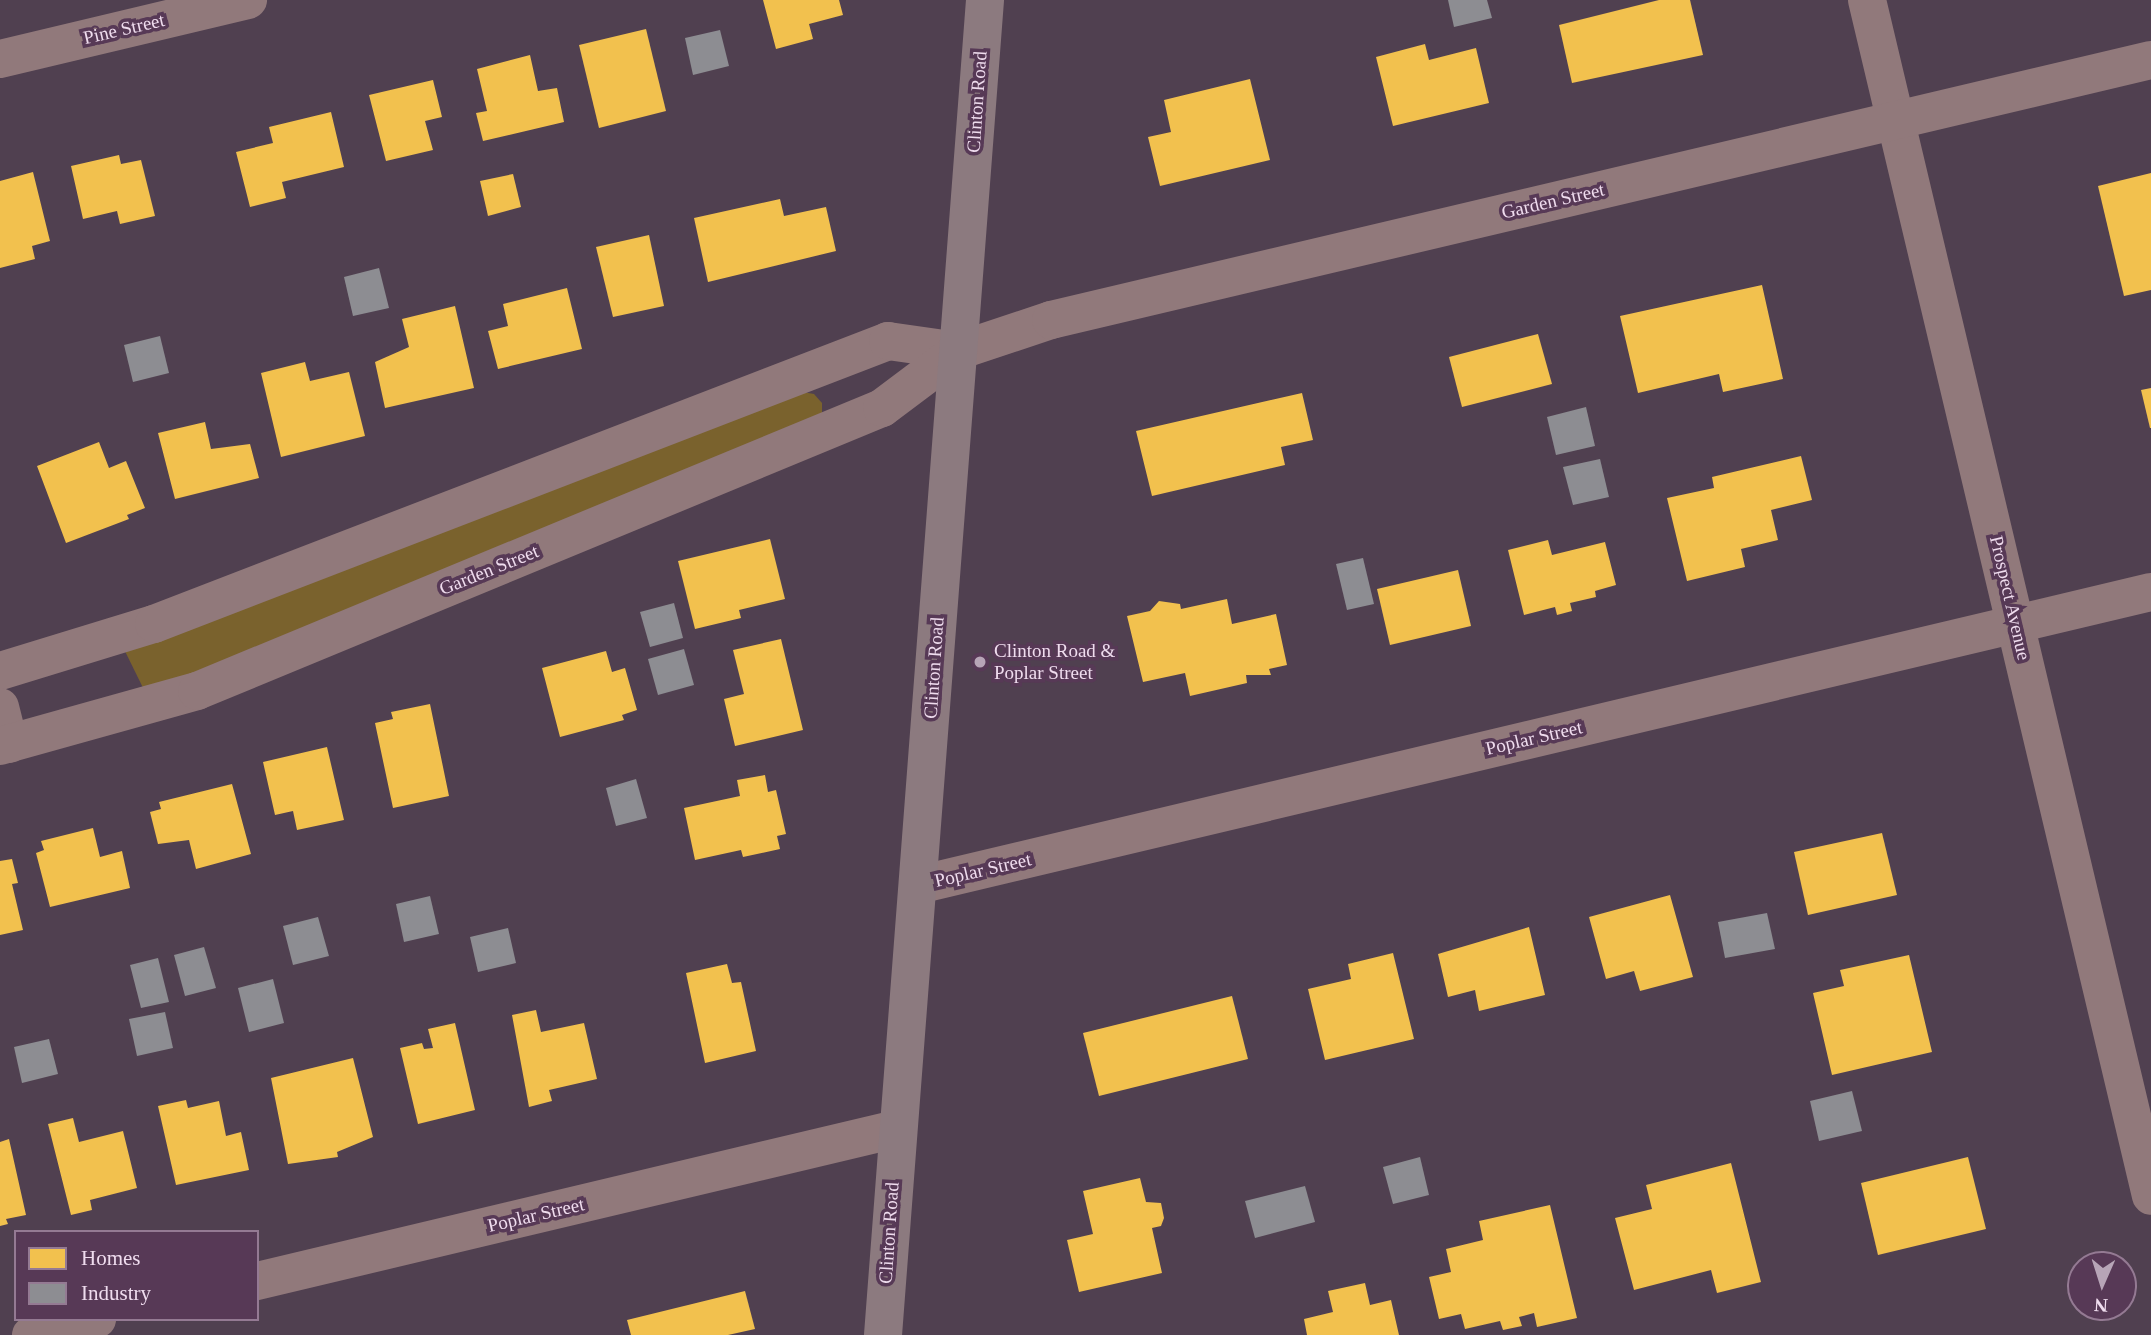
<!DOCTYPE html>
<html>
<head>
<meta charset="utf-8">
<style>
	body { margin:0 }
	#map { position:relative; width:2151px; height:1335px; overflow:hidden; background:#504050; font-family:Georgia,serif }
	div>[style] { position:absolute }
	.green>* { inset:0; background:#7a622d }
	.homes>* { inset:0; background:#f2c14e }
	.industry>* { inset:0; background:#8d8d92 }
	.minor>* { height:38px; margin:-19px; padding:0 19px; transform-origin:19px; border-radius:19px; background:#91797b }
	.major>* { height:38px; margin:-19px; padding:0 19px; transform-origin:19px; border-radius:19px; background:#8c7a7f }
	.dots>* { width:19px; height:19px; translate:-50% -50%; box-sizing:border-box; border:4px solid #573956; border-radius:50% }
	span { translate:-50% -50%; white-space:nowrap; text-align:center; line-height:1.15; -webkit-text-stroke:7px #573956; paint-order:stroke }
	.street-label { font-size:19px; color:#efdcee }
	.poi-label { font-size:19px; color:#efdcee }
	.left { translate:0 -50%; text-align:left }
	.legend { position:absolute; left:14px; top:1230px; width:245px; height:91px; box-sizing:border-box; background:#573956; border:2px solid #947a93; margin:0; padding:9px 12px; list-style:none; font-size:21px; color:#efdcee }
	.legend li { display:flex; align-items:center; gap:14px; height:35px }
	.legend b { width:35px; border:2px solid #947a93 }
	.north { position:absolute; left:2067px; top:1251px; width:70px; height:70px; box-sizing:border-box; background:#573956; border:2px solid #947a93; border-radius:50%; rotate:183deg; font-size:19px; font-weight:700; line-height:28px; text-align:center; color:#efdcee }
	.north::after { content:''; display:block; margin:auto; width:24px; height:32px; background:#b7a5b7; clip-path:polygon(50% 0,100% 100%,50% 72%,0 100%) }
</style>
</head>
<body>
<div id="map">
	<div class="green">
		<i style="clip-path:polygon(797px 391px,814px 394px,822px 403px,822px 413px,149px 700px,121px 643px)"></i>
	</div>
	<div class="homes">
		<i style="clip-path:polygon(763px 0,839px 0,843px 15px,809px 24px,813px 39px,776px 49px)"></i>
		<i style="clip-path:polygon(1659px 0,1690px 0,1703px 55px,1572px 83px,1559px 25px)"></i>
		<i style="clip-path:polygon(646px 29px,666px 111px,599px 128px,579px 45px)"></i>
		<i style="clip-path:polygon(1425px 44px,1429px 60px,1476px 48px,1489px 103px,1393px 126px,1376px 57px)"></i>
		<i style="clip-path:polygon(530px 55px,538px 91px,557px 88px,564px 122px,483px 141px,476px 113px,487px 111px,477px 69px)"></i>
		<i style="clip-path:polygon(1250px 79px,1270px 160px,1160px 186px,1148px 137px,1171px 132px,1164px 100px)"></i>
		<i style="clip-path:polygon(433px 80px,442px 117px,425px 121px,433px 150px,386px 161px,369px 95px)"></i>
		<i style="clip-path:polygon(331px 112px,344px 167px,282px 182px,286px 198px,250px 207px,236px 152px,273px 143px,269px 127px)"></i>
		<i style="clip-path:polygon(119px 155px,121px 164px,141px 160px,155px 216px,120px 224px,117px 211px,83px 219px,71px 166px)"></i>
		<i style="clip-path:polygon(33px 172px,50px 241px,32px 246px,35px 259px,0 268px,0 181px)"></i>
		<i style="clip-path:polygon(2151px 173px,2151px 290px,2124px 296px,2098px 186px)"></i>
		<i style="clip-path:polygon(513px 174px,521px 207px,488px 216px,480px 181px)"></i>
		<i style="clip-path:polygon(780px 199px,784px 216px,826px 207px,836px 251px,708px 282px,694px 218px)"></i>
		<i style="clip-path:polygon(649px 235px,664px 306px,613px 317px,596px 247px)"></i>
		<i style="clip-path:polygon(1762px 285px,1783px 379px,1723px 392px,1719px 374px,1638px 393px,1620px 316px)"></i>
		<i style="clip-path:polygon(567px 288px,582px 349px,498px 369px,488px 331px,508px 326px,503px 304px)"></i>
		<i style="clip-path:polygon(455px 306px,474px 388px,385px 408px,375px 362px,409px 347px,402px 319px)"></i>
		<i style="clip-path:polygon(1538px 334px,1552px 384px,1462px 407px,1449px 357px)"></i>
		<i style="clip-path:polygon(305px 362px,310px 381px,349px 372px,365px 436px,281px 457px,261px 373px)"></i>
		<i style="clip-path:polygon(2151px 388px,2151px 428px,2150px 428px,2141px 390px)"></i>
		<i style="clip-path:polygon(1302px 393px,1313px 440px,1281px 447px,1285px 465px,1152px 496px,1136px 431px)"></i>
		<i style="clip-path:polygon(205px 422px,211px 449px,250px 444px,259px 478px,175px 499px,158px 433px)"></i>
		<i style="clip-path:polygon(99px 442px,109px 468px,126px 461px,145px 508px,127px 515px,129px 519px,66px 543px,37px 466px)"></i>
		<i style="clip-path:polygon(1801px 456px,1812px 500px,1771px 510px,1778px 540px,1741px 549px,1745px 567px,1687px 581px,1667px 498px,1714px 488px,1712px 477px)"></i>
		<i style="clip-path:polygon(770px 539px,785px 599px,739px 610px,741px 618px,695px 629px,678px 561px)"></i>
		<i style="clip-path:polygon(1548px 540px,1552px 555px,1605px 542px,1616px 585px,1595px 591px,1596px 597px,1570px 603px,1572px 611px,1557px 615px,1555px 607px,1524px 615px,1508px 550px)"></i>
		<i style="clip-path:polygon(1458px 570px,1471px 626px,1390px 645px,1377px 589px)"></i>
		<i style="clip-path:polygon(1227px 599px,1232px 624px,1276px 614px,1287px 665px,1269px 669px,1271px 675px,1246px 675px,1247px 683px,1190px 696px,1185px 673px,1143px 682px,1127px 616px,1150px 611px,1159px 601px,1180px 604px,1181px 609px)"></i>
		<i style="clip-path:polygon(781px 639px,803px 730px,735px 746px,724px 699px,744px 694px,733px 650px)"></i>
		<i style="clip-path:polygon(606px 651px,612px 672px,625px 668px,637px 710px,622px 715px,624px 720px,560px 737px,542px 668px)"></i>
		<i style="clip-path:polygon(430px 704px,449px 796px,393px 808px,375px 723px,393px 719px,391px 712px)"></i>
		<i style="clip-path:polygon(327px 747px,344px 820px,297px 830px,293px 811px,275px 815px,263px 762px)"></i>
		<i style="clip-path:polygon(765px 775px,768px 792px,776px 790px,786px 834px,777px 836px,780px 849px,743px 857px,741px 850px,695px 860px,684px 808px,740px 796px,737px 780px)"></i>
		<i style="clip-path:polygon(232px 784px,251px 854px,196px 869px,189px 840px,158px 844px,150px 812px,161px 809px,159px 802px)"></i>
		<i style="clip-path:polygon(93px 828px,100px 857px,122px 851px,130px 888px,50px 907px,36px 853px,44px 850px,41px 841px)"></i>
		<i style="clip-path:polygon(1882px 833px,1897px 895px,1808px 915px,1794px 852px)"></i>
		<i style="clip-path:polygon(12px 859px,18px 883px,12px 884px,23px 930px,0 935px,0 861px)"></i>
		<i style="clip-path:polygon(1670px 895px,1693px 977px,1640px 991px,1634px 971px,1606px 979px,1589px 917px)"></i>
		<i style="clip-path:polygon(1529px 927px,1545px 995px,1479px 1011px,1475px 990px,1448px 997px,1438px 954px)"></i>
		<i style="clip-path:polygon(1393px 953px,1414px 1039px,1325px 1060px,1308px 989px,1351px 979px,1348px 964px)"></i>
		<i style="clip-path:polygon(1909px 955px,1932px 1052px,1832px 1075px,1813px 993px,1844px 986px,1840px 970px)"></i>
		<i style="clip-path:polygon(727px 964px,732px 983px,741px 982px,756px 1051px,705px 1063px,686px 973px)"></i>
		<i style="clip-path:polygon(1232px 996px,1248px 1059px,1099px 1096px,1083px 1033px)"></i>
		<i style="clip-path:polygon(536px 1010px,541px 1032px,584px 1023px,597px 1079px,549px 1090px,552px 1101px,529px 1107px,512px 1015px)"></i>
		<i style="clip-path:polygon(455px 1023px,475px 1110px,418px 1124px,400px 1048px,422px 1043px,424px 1049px,433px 1048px,428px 1029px)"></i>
		<i style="clip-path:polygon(353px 1058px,373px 1137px,337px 1152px,338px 1157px,288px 1164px,271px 1078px)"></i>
		<i style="clip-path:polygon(186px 1100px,188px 1108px,219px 1101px,226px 1136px,241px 1132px,249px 1170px,176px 1185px,158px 1106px)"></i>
		<i style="clip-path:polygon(73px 1118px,79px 1142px,123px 1131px,137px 1188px,90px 1200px,92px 1210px,71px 1215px,48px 1124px)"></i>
		<i style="clip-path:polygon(9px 1139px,26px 1215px,6px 1219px,8px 1224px,0 1226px,0 1142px)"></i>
		<i style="clip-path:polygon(1968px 1157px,1986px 1229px,1878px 1255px,1861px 1183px)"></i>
		<i style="clip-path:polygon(1731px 1163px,1761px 1282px,1717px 1293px,1711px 1270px,1634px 1290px,1615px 1218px,1652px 1209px,1646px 1185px)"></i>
		<i style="clip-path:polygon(1140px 1178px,1146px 1202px,1161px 1203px,1164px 1218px,1161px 1226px,1152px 1228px,1162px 1273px,1079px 1292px,1067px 1240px,1093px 1234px,1083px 1191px)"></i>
		<i style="clip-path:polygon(1550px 1205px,1577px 1318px,1537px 1327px,1534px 1313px,1519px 1317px,1522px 1326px,1503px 1330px,1500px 1321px,1465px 1329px,1461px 1314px,1439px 1319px,1429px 1277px,1451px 1272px,1446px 1249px,1483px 1240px,1479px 1221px)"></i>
		<i style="clip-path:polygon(1365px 1283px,1370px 1305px,1391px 1300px,1399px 1335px,1307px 1335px,1304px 1319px,1333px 1312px,1328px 1291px)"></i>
		<i style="clip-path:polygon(745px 1291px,755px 1329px,728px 1335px,631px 1335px,627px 1320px)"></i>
	</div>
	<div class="industry">
		<i style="clip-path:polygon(1448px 0,1487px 0,1492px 18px,1454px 27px)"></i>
		<i style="clip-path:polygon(720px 30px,729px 66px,693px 75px,685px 38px)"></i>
		<i style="clip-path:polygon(379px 268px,389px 308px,353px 316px,344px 277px)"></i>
		<i style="clip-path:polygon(160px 336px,169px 373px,133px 382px,124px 345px)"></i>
		<i style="clip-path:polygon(1586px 407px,1595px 446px,1556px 455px,1547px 417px)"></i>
		<i style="clip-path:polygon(1600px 459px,1609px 497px,1573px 505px,1563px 467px)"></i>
		<i style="clip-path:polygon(1363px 558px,1374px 604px,1347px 610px,1336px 564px)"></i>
		<i style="clip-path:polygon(674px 603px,683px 638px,650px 647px,640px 612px)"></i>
		<i style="clip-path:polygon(684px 649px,694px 685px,658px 695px,648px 659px)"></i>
		<i style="clip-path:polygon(636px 779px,647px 818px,616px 826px,606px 788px)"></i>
		<i style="clip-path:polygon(430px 896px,439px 934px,404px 942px,396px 904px)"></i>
		<i style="clip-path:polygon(1767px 913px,1775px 949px,1725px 958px,1718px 922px)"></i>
		<i style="clip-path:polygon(318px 917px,329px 956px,293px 965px,283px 926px)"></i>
		<i style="clip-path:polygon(508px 928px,516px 963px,478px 972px,470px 937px)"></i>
		<i style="clip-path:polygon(204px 947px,216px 988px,185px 996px,174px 955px)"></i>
		<i style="clip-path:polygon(158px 958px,169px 1002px,141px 1008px,130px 965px)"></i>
		<i style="clip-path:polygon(273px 979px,284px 1023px,249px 1032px,238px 988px)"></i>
		<i style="clip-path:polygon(165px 1012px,173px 1048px,137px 1056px,129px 1019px)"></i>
		<i style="clip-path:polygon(49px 1039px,58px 1074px,22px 1083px,14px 1047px)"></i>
		<i style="clip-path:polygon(1852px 1091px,1862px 1131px,1819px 1141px,1810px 1101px)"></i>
		<i style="clip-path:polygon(1420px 1157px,1429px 1195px,1393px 1204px,1383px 1167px)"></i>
		<i style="clip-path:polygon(1305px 1186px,1315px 1222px,1255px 1238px,1245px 1201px)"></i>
	</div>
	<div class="minor">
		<i style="left:1867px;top:0;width:1229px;rotate:76.64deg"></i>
		<i style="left:0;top:59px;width:255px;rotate:-13.4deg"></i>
		<i style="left:0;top:671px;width:161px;rotate:-17deg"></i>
		<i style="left:154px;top:624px;width:787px;rotate:-21.08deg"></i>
		<i style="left:888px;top:341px;width:71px;rotate:8.1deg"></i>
		<i style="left:0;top:707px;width:38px;rotate:76deg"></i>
		<i style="left:0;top:746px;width:205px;rotate:-15.6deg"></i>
		<i style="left:197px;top:691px;width:741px;rotate:-22.45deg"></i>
		<i style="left:882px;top:408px;width:95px;rotate:-36.9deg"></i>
		<i style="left:958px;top:351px;width:98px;rotate:-18.4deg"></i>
		<i style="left:1051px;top:320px;width:1130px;rotate:-13.3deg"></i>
		<i style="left:918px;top:885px;width:1267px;rotate:-13.37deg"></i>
		<i style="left:257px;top:1281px;width:657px;rotate:-13.38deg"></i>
		<i style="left:31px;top:1335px;width:68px;rotate:-13.6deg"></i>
	</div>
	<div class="major">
		<i style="left:883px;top:1335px;width:1339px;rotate:-85.63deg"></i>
	</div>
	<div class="dots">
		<i style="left:980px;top:662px;background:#b7a5b7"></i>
	</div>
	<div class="street-label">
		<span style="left:124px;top:29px;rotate:-13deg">Pine Street</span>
		<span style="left:977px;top:102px;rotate:-86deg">Clinton Road</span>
		<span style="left:1553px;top:201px;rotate:-13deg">Garden Street</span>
		<span style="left:489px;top:570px;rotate:-22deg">Garden Street</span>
		<span style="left:2010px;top:598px;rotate:77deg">Prospect Avenue</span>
		<span style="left:934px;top:668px;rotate:-86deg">Clinton Road</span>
		<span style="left:1534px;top:738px;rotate:-13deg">Poplar Street</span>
		<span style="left:983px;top:870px;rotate:-13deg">Poplar Street</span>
		<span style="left:536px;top:1215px;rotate:-13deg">Poplar Street</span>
		<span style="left:889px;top:1233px;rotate:-86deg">Clinton Road</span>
	</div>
	<div class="poi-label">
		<span class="left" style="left:994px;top:662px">Clinton Road &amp;<br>Poplar Street</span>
	</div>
	<ul class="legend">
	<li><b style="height:19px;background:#f2c14e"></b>Homes</li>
	<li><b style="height:19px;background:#8d8d92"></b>Industry</li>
	</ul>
	<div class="north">N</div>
</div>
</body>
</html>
